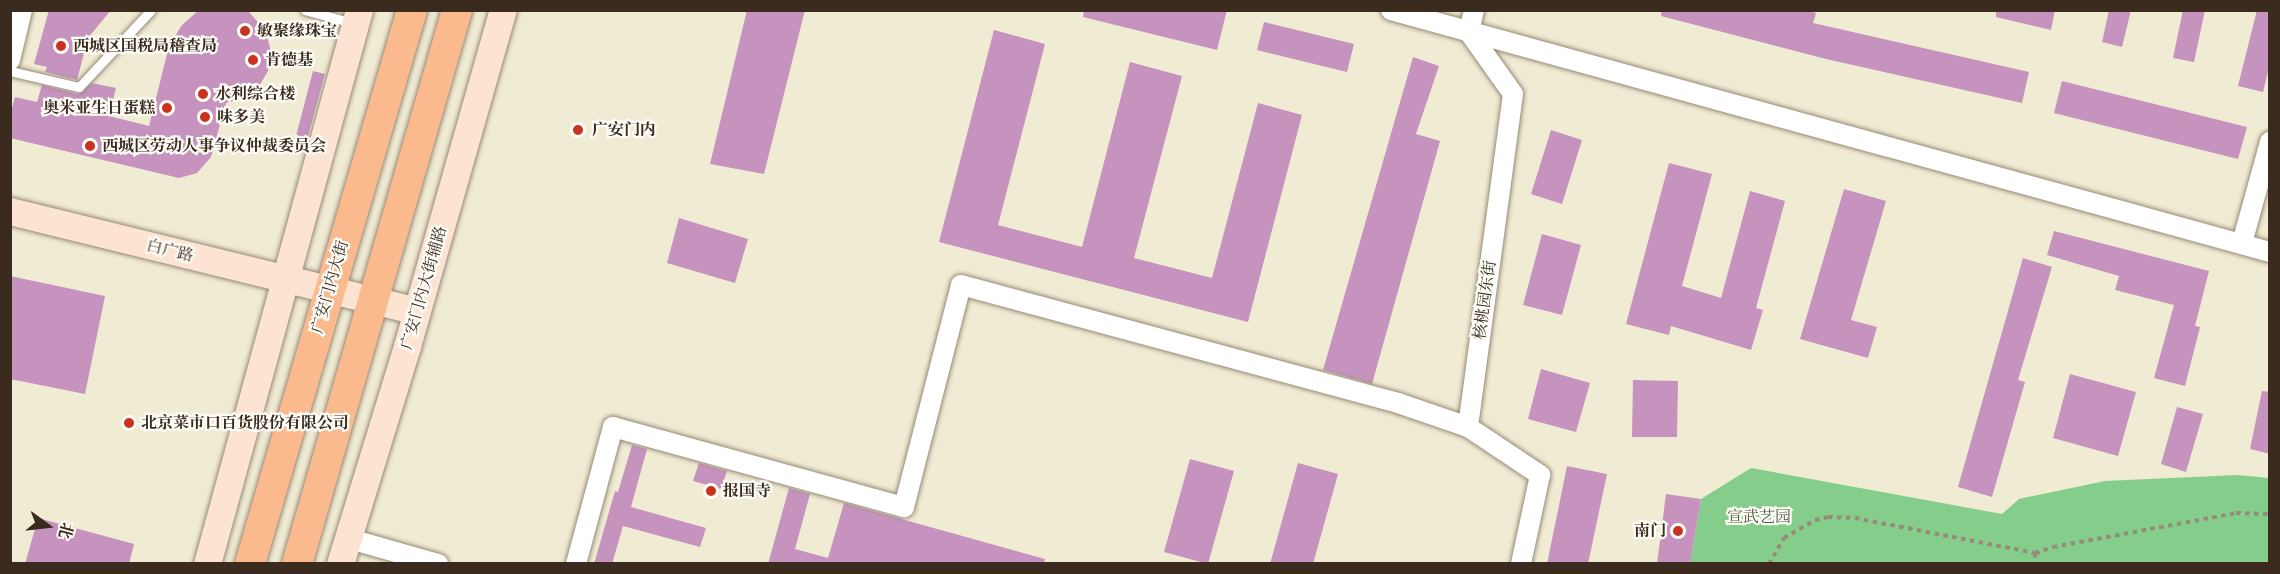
<!DOCTYPE html>
<html>
<head>
<meta charset="utf-8">
<style>
	body { margin:0 }
	#map { position:relative; width:2280px; height:574px; overflow:hidden; background:#f0ebd3; font-family:Alegreya,"Noto Serif SC",serif }
	div>[style] { position:absolute }
	.green>* { inset:0; background:#84cd8a }
	.building>* { inset:0; background:#c693bf }
	.path>* { height:4px; margin-top:-2px; transform-origin:0; background:repeating-linear-gradient(90deg,#968a78 0 4.5px,transparent 0 9px) }
	.roads { filter:drop-shadow(0 0 2px #968a78) drop-shadow(0 0 2px #968a78) }
	.lane>* { height:9px; margin:-4.5px; padding:0 4.5px; transform-origin:4.5px; border-radius:4.5px; background:#fff }
	.street>* { height:20px; margin:-10px; padding:0 10px; transform-origin:10px; border-radius:10px; background:#fff }
	.secondary>* { height:27px; margin:-13.5px; padding:0 13.5px; transform-origin:13.5px; border-radius:13.5px; background:#fde3d1 }
	.primary>* { height:30px; margin:-15px; padding:0 15px; transform-origin:15px; border-radius:15px; background:#fbba8d }
	.dots>* { width:16px; height:16px; translate:-50% -50%; box-sizing:border-box; border:3px solid #fdfcf7; border-radius:50% }
	span { translate:-50% -50%; white-space:nowrap; text-align:center; line-height:1.15; -webkit-text-stroke:4.5px #fdfcf7; paint-order:stroke }
	.poi-label { font-size:16px; color:#3b2a1e; font-weight:700 }
	.left { translate:0 -50%; text-align:left }
	.right { translate:-100% -50%; text-align:right }
	.street-label { font-size:16px; color:#3b2a1e }
	.park-label { font-size:16px; color:#515b3e }
	.frame { position:absolute; inset:0; border:12px solid #3b2a1e; pointer-events:none }
	.north { position:absolute; left:18px; top:496px; width:60px; height:60px; -webkit-text-stroke:4px #fdfcf7; paint-order:stroke; rotate:105deg; font-size:16px; font-weight:700; line-height:24px; text-align:center; color:#3b2a1e }
	.north::after { content:''; display:block; margin:auto; width:21px; height:27px; background:#3b2a1e; clip-path:polygon(50% 0,100% 100%,50% 72%,0 100%) }
</style>
</head>
<body>
<div id="map">
	<div class="green">
		<i style="clip-path:polygon(1751px 468px,2002px 514px,2019px 499px,2105px 481px,2238px 475px,2269px 478px,2269px 563px,1690px 564px,1701px 499px)"></i>
	</div>
	<div class="building">
		<i style="clip-path:polygon(49px 10px,111px 10px,88px 38px,77px 80px,45px 72px,47px 67px,34px 64px)"></i>
		<i style="clip-path:polygon(199px 10px,249px 12px,265px 30px,271px 51px,268px 71px,258px 88px,238px 100px,226px 103px,211px 157px,197px 173px,179px 178px,10px 138px,10px 115px,15px 97px,37px 102px,42px 85px,78px 94px,92px 83px,116px 88px,109px 116px,149px 126px,169px 46px,182px 25px)"></i>
		<i style="clip-path:polygon(747px 10px,805px 10px,764px 174px,710px 164px)"></i>
		<i style="clip-path:polygon(1084px 10px,1227px 10px,1217px 50px,1083px 17px)"></i>
		<i style="clip-path:polygon(1662px 10px,1805px 10px,1816px 13px,1813px 23px,2029px 72px,2022px 103px,1826px 59px,1661px 16px)"></i>
		<i style="clip-path:polygon(1996px 10px,2055px 10px,2051px 30px,1996px 17px)"></i>
		<i style="clip-path:polygon(2109px 10px,2131px 10px,2122px 47px,2102px 42px)"></i>
		<i style="clip-path:polygon(2183px 10px,2205px 10px,2194px 62px,2173px 58px)"></i>
		<i style="clip-path:polygon(2257px 10px,2270px 10px,2270px 64px,2263px 92px,2238px 86px)"></i>
		<i style="clip-path:polygon(1264px 22px,1354px 44px,1347px 72px,1257px 50px)"></i>
		<i style="clip-path:polygon(994px 30px,1045px 44px,998px 225px,1082px 247px,1130px 62px,1182px 76px,1134px 258px,1212px 278px,1258px 103px,1302px 115px,1248px 322px,939px 242px)"></i>
		<i style="clip-path:polygon(1413px 57px,1439px 66px,1416px 134px,1440px 141px,1372px 384px,1323px 370px)"></i>
		<i style="clip-path:polygon(313px 71px,325px 74px,306px 143px,295px 140px)"></i>
		<i style="clip-path:polygon(2062px 81px,2247px 127px,2238px 159px,2054px 113px)"></i>
		<i style="clip-path:polygon(1551px 130px,1582px 140px,1562px 204px,1531px 194px)"></i>
		<i style="clip-path:polygon(1669px 163px,1712px 174px,1682px 286px,1721px 298px,1750px 191px,1785px 201px,1756px 308px,1763px 310px,1751px 350px,1671px 326px,1669px 335px,1626px 324px)"></i>
		<i style="clip-path:polygon(1844px 189px,1886px 201px,1851px 320px,1877px 327px,1868px 358px,1800px 339px)"></i>
		<i style="clip-path:polygon(679px 218px,748px 239px,735px 283px,667px 263px)"></i>
		<i style="clip-path:polygon(2054px 231px,2209px 271px,2195px 326px,2200px 327px,2185px 386px,2154px 378px,2174px 305px,2115px 290px,2119px 276px,2047px 255px)"></i>
		<i style="clip-path:polygon(1542px 234px,1581px 245px,1562px 315px,1523px 305px)"></i>
		<i style="clip-path:polygon(2023px 258px,2052px 267px,2018px 380px,2025px 382px,1992px 497px,1958px 487px)"></i>
		<i style="clip-path:polygon(10px 276px,105px 296px,85px 394px,10px 379px)"></i>
		<i style="clip-path:polygon(1541px 369px,1590px 383px,1576px 432px,1528px 419px)"></i>
		<i style="clip-path:polygon(2070px 374px,2136px 392px,2118px 456px,2053px 438px)"></i>
		<i style="clip-path:polygon(1633px 380px,1678px 381px,1677px 437px,1632px 437px)"></i>
		<i style="clip-path:polygon(2262px 391px,2270px 392px,2270px 454px,2250px 449px)"></i>
		<i style="clip-path:polygon(2177px 407px,2203px 414px,2186px 472px,2161px 464px)"></i>
		<i style="clip-path:polygon(632px 445px,647px 449px,631px 507px,706px 528px,700px 547px,623px 526px,612px 564px,594px 564px,615px 491px,618px 492px)"></i>
		<i style="clip-path:polygon(1190px 459px,1234px 471px,1208px 564px,1164px 552px)"></i>
		<i style="clip-path:polygon(699px 463px,727px 471px,721px 489px,693px 481px)"></i>
		<i style="clip-path:polygon(1298px 463px,1338px 474px,1313px 564px,1270px 564px)"></i>
		<i style="clip-path:polygon(1567px 466px,1607px 474px,1588px 564px,1547px 564px)"></i>
		<i style="clip-path:polygon(789px 488px,810px 494px,795px 549px,828px 558px,844px 503px,1045px 559px,1044px 564px,768px 564px)"></i>
		<i style="clip-path:polygon(1666px 494px,1701px 499px,1690px 564px,1657px 564px)"></i>
		<i style="clip-path:polygon(38px 518px,134px 544px,129px 564px,25px 564px)"></i>
	</div>
	<div class="path">
		<i style="left:2035px;top:553px;width:11px;rotate:85deg"></i>
		<i style="left:1769px;top:564px;width:30px;rotate:-60deg"></i>
		<i style="left:1784px;top:538px;width:36px;rotate:-30deg"></i>
		<i style="left:1815px;top:520px;width:13px;rotate:-13deg"></i>
		<i style="left:1828px;top:517px;width:27px;rotate:2deg"></i>
		<i style="left:1855px;top:518px;width:183px;rotate:11deg"></i>
		<i style="left:2035px;top:553px;width:19px;rotate:-18deg"></i>
		<i style="left:2053px;top:547px;width:186px;rotate:-10.5deg"></i>
		<i style="left:2236px;top:513px;width:34px;rotate:2deg"></i>
	</div>
	<div class="roads">
		<div class="lane">
			<i style="left:305px;top:10px;width:50px;rotate:15.2deg"></i>
			<i style="left:10px;top:71px;width:71px;rotate:13.1deg"></i>
			<i style="left:79px;top:87px;width:105px;rotate:-46.9deg"></i>
		</div>
		<div class="street">
			<i style="left:1391px;top:10px;width:912px;rotate:15.39deg"></i>
			<i style="left:1474px;top:10px;width:23px;rotate:103deg"></i>
			<i style="left:1469px;top:32px;width:76px;rotate:54.6deg"></i>
			<i style="left:1513px;top:94px;width:336px;rotate:97.7deg"></i>
			<i style="left:1468px;top:427px;width:87px;rotate:33.7deg"></i>
			<i style="left:1540px;top:475px;width:91px;rotate:102.1deg"></i>
			<i style="left:10px;top:60px;width:51px;rotate:-76.5deg"></i>
			<i style="left:2242px;top:243px;width:105px;rotate:-74.5deg"></i>
			<i style="left:347px;top:538px;width:95px;rotate:15.9deg"></i>
			<i style="left:576px;top:564px;width:142px;rotate:-74.9deg"></i>
			<i style="left:613px;top:427px;width:302px;rotate:15.4deg"></i>
			<i style="left:904px;top:507px;width:229px;rotate:-75.6deg"></i>
			<i style="left:961px;top:285px;width:453px;rotate:15.1deg"></i>
			<i style="left:1398px;top:403px;width:74px;rotate:18.9deg"></i>
		</div>
		<div class="secondary">
			<i style="left:10px;top:211px;width:419px;rotate:13.8deg"></i>
			<i style="left:207px;top:564px;width:574px;rotate:-74.66deg"></i>
			<i style="left:340px;top:564px;width:228px;rotate:-72.9deg"></i>
			<i style="left:407px;top:346px;width:349px;rotate:-74.1deg"></i>
		</div>
		<div class="primary">
			<i style="left:250px;top:564px;width:577px;rotate:-73.7deg"></i>
			<i style="left:297px;top:564px;width:577px;rotate:-73.89deg"></i>
		</div>
	</div>
	<div class="dots">
		<i style="left:245px;top:31px;background:#c8321e"></i>
		<i style="left:61px;top:46px;background:#c8321e"></i>
		<i style="left:253px;top:60px;background:#c8321e"></i>
		<i style="left:203px;top:94px;background:#c8321e"></i>
		<i style="left:167px;top:108px;background:#c8321e"></i>
		<i style="left:205px;top:117px;background:#c8321e"></i>
		<i style="left:578px;top:130px;background:#c8321e"></i>
		<i style="left:90px;top:146px;background:#c8321e"></i>
		<i style="left:129px;top:423px;background:#c8321e"></i>
		<i style="left:711px;top:491px;background:#c8321e"></i>
		<i style="left:1678px;top:531px;background:#c8321e"></i>
	</div>
	<div class="poi-label">
		<span class="left" style="left:257px;top:31px">敏聚缘珠宝</span>
		<span class="left" style="left:73px;top:46px">西城区国税局稽查局</span>
		<span class="left" style="left:265px;top:60px">肯德基</span>
		<span class="left" style="left:215px;top:94px">水利综合楼</span>
		<span class="right" style="left:155px;top:108px">奥米亚生日蛋糕</span>
		<span class="left" style="left:217px;top:117px">味多美</span>
		<span class="left" style="left:592px;top:130px">广安门内</span>
		<span class="left" style="left:102px;top:146px">西城区劳动人事争议仲裁委员会</span>
		<span class="left" style="left:141px;top:423px">北京菜市口百货股份有限公司</span>
		<span class="left" style="left:723px;top:491px">报国寺</span>
		<span class="right" style="left:1666px;top:531px">南门</span>
	</div>
	<div class="street-label">
		<span style="left:170px;top:251px;rotate:14deg">白广路</span>
		<span style="left:330px;top:287px;rotate:-74deg">广安门内大街</span>
		<span style="left:424px;top:288px;rotate:-74deg">广安门内大街辅路</span>
		<span style="left:1485px;top:300px;rotate:-82deg">核桃园东街</span>
	</div>
	<div class="park-label">
		<span style="left:1759px;top:517px">宣武艺园</span>
	</div>
	<div class="frame"></div>
	<div class="north">北</div>
</div>
</body>
</html>
